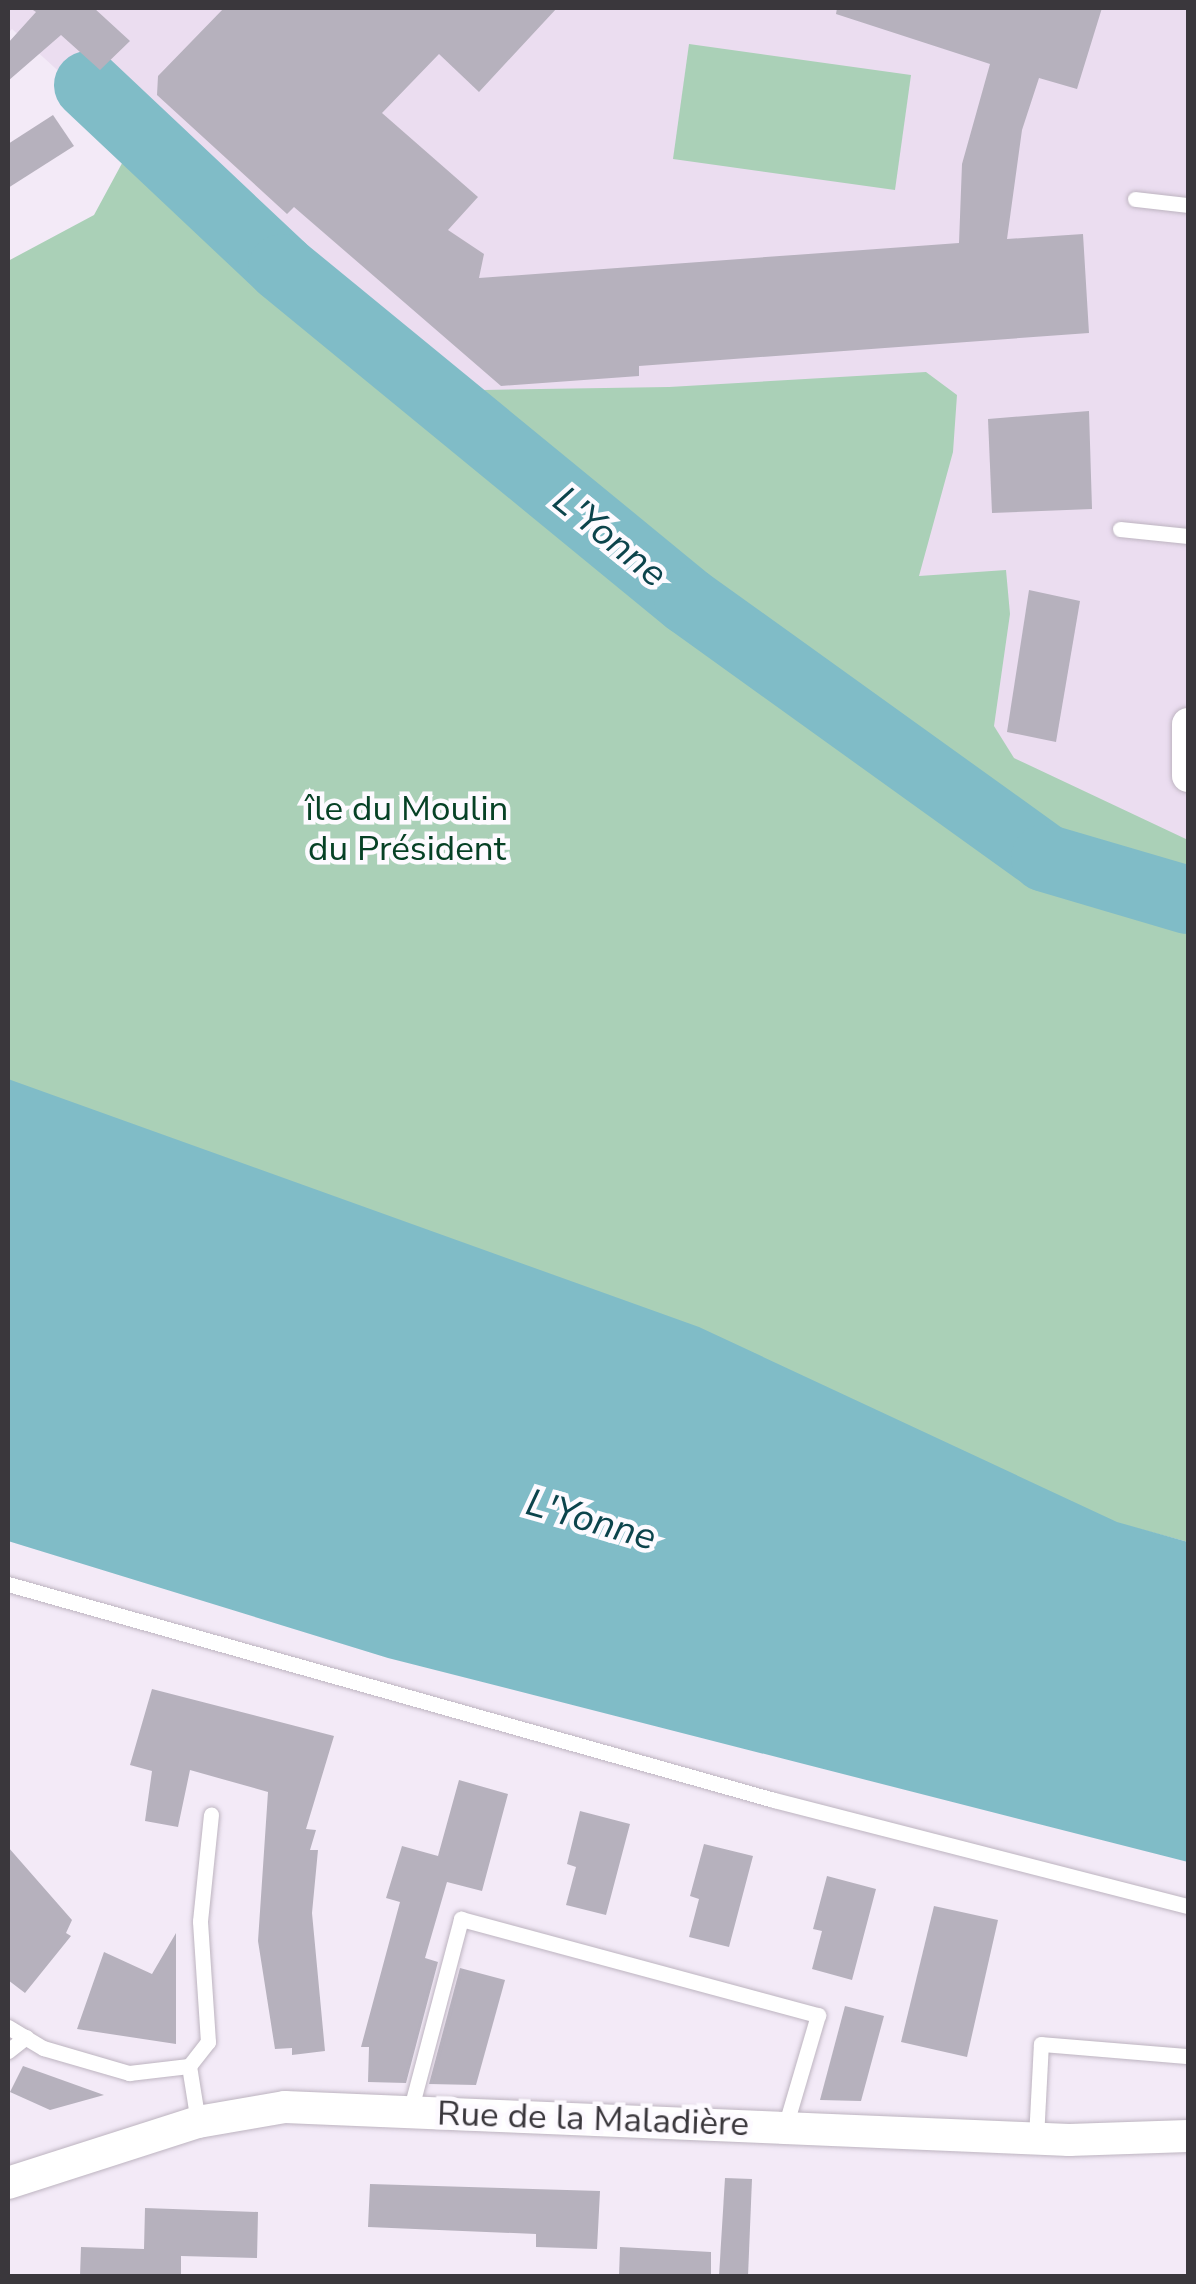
<!DOCTYPE html>
<html>
<head>
<meta charset="utf-8">
<style>
	body { margin:0 }
	#map { position:relative; width:1196px; height:2284px; overflow:hidden; background:#f3eaf7; font-family:"Nunito Sans",sans-serif }
	div>[style] { position:absolute }
	.built>* { inset:0; background:#ebddf0 }
	.green>* { inset:0; background:#aad0b7 }
	.water>* { inset:0; background:#80bcc7 }
	.river>* { height:68px; margin:-34px; padding:0 34px; transform-origin:34px; border-radius:34px; background:#80bcc7 }
	.building>* { inset:0; background:#b6b1bd }
	.roads { filter:drop-shadow(0 0 2px #bdb4c0) drop-shadow(0 0 2px #bdb4c0) }
	.service>* { height:15px; margin:-7.5px; padding:0 7.5px; transform-origin:7.5px; border-radius:7.5px; background:#fff }
	.minor>* { height:32px; margin:-16px; padding:0 16px; transform-origin:16px; border-radius:16px; background:#fff }
	span { translate:-50% -50%; white-space:nowrap; text-align:center; line-height:1.15; -webkit-text-stroke:9px #fdfaff; paint-order:stroke }
	.park-label { font-size:35px; color:#064125 }
	.street-label { font-size:35px; color:#3a373c }
	.water-label { font-size:38px; color:#0c444c; font-style:italic }
	.frame { position:absolute; inset:0; border:10px solid #3a373c; pointer-events:none }
</style>
</head>
<body>
<div id="map">
	<div class="built">
		<i style="clip-path:polygon(8px 8px,1188px 8px,1188px 863px,1093px 831px,352px 337px,12px 29px,8px 33px)"></i>
	</div>
	<div class="green">
		<i style="clip-path:polygon(689px 44px,911px 75px,895px 190px,673px 159px)"></i>
		<i style="clip-path:polygon(128px 81px,292px 234px,483px 390px,669px 387px,926px 372px,957px 395px,953px 452px,919px 576px,1006px 570px,1010px 614px,994px 726px,1014px 758px,1188px 840px,1188px 1542px,1117px 1523px,8px 1105px,8px 261px,94px 215px,127px 154px)"></i>
	</div>
	<div class="water">
		<i style="clip-path:polygon(8px 1079px,699px 1327px,1117px 1522px,1188px 1542px,1188px 1862px,388px 1658px,8px 1541px)"></i>
	</div>
	<div class="river">
		<i style="left:88px;top:85px;width:267px;rotate:43.3deg"></i>
		<i style="left:282px;top:268px;width:525px;rotate:39.36deg"></i>
		<i style="left:688px;top:601px;width:440px;rotate:35.7deg"></i>
		<i style="left:1045px;top:858px;width:149px;rotate:16.4deg"></i>
	</div>
	<div class="building">
		<i style="clip-path:polygon(30px 8px,94px 8px,130px 41px,100px 70px,61px 35px,8px 81px,8px 43px,36px 12px)"></i>
		<i style="clip-path:polygon(224px 8px,557px 8px,479px 92px,439px 54px,382px 113px,478px 197px,448px 230px,484px 254px,479px 278px,959px 243px,962px 164px,990px 64px,836px 14px,837px 8px,1102px 8px,1077px 89px,1039px 78px,1022px 130px,1007px 239px,1083px 234px,1089px 333px,639px 366px,639px 376px,501px 386px,294px 207px,287px 214px,157px 95px,158px 76px)"></i>
		<i style="clip-path:polygon(53px 115px,74px 146px,8px 188px,8px 144px)"></i>
		<i style="clip-path:polygon(1089px 411px,1092px 509px,992px 513px,988px 419px)"></i>
		<i style="clip-path:polygon(1029px 590px,1080px 601px,1056px 742px,1007px 732px)"></i>
		<i style="clip-path:polygon(152px 1689px,334px 1736px,306px 1829px,316px 1830px,310px 1850px,318px 1850px,312px 1913px,325px 2051px,292px 2055px,292px 2048px,275px 2049px,258px 1941px,268px 1792px,190px 1770px,178px 1827px,145px 1821px,152px 1771px,130px 1765px)"></i>
		<i style="clip-path:polygon(459px 1780px,508px 1794px,482px 1891px,447px 1882px,425px 1958px,438px 1962px,406px 2083px,368px 2082px,369px 2047px,361px 2047px,400px 1902px,386px 1898px,402px 1846px,438px 1856px)"></i>
		<i style="clip-path:polygon(580px 1811px,630px 1824px,606px 1915px,566px 1905px,576px 1867px,567px 1864px)"></i>
		<i style="clip-path:polygon(704px 1844px,753px 1856px,729px 1947px,689px 1937px,699px 1899px,690px 1896px)"></i>
		<i style="clip-path:polygon(8px 1847px,72px 1920px,66px 1933px,71px 1936px,25px 1993px,8px 1980px)"></i>
		<i style="clip-path:polygon(827px 1876px,876px 1889px,852px 1980px,812px 1969px,822px 1931px,813px 1929px)"></i>
		<i style="clip-path:polygon(934px 1906px,998px 1920px,967px 2057px,901px 2042px)"></i>
		<i style="clip-path:polygon(176px 1933px,176px 2044px,77px 2029px,104px 1952px,152px 1974px)"></i>
		<i style="clip-path:polygon(460px 1968px,505px 1980px,476px 2085px,429px 2084px)"></i>
		<i style="clip-path:polygon(845px 2006px,884px 2016px,861px 2101px,820px 2100px)"></i>
		<i style="clip-path:polygon(23px 2066px,104px 2095px,50px 2110px,10px 2092px)"></i>
		<i style="clip-path:polygon(725px 2178px,752px 2179px,748px 2276px,719px 2276px)"></i>
		<i style="clip-path:polygon(370px 2184px,600px 2191px,597px 2249px,536px 2247px,536px 2234px,368px 2227px)"></i>
		<i style="clip-path:polygon(145px 2208px,258px 2212px,257px 2258px,181px 2256px,181px 2276px,80px 2276px,81px 2247px,144px 2249px)"></i>
		<i style="clip-path:polygon(620px 2247px,711px 2252px,711px 2276px,619px 2276px)"></i>
	</div>
	<div class="roads">
		<div class="service">
			<i style="left:1135px;top:199px;width:53px;rotate:6.5deg"></i>
			<i style="left:1120px;top:529px;width:68px;rotate:5.9deg"></i>
			<i style="left:8px;top:1584px;width:796px;rotate:15.75deg"></i>
			<i style="left:774px;top:1800px;width:427px;rotate:14.4deg"></i>
			<i style="left:8px;top:2027px;width:41px;rotate:31deg"></i>
			<i style="left:43px;top:2048px;width:90px;rotate:16.2deg"></i>
			<i style="left:129px;top:2073px;width:60px;rotate:-6.7deg"></i>
			<i style="left:8px;top:2051px;width:23px;rotate:-38deg"></i>
			<i style="left:410px;top:2112px;width:200px;rotate:-75.2deg"></i>
			<i style="left:461px;top:1919px;width:370px;rotate:15.1deg"></i>
			<i style="left:818px;top:2015px;width:117px;rotate:106.4deg"></i>
			<i style="left:198px;top:2122px;width:57px;rotate:-99.1deg"></i>
			<i style="left:189px;top:2066px;width:31px;rotate:-52deg"></i>
			<i style="left:208px;top:2042px;width:121px;rotate:-93.8deg"></i>
			<i style="left:200px;top:1921px;width:107px;rotate:-84.1deg"></i>
			<i style="left:1036px;top:2138px;width:94px;rotate:-87deg"></i>
			<i style="left:1041px;top:2044px;width:147px;rotate:4.7deg"></i>
		</div>
		<div class="minor">
			<i style="left:1188px;top:724px;width:52px;rotate:90deg"></i>
			<i style="left:8px;top:2183px;width:200px;rotate:-17.8deg"></i>
			<i style="left:198px;top:2122px;width:88px;rotate:-9.8deg"></i>
			<i style="left:285px;top:2107px;width:785px;rotate:2.41deg"></i>
			<i style="left:1069px;top:2140px;width:119px;rotate:-1.9deg"></i>
		</div>
	</div>
	<div class="park-label">
		<span style="left:407px;top:829px">île du Moulin<br>du Président</span>
	</div>
	<div class="street-label">
		<span style="left:593px;top:2119px;rotate:2deg">Rue de la Maladière</span>
	</div>
	<div class="water-label">
		<span style="left:610px;top:537px;rotate:39deg">L'Yonne</span>
		<span style="left:591px;top:1520px;rotate:16deg">L'Yonne</span>
	</div>
	<div class="frame"></div>
</div>
</body>
</html>
